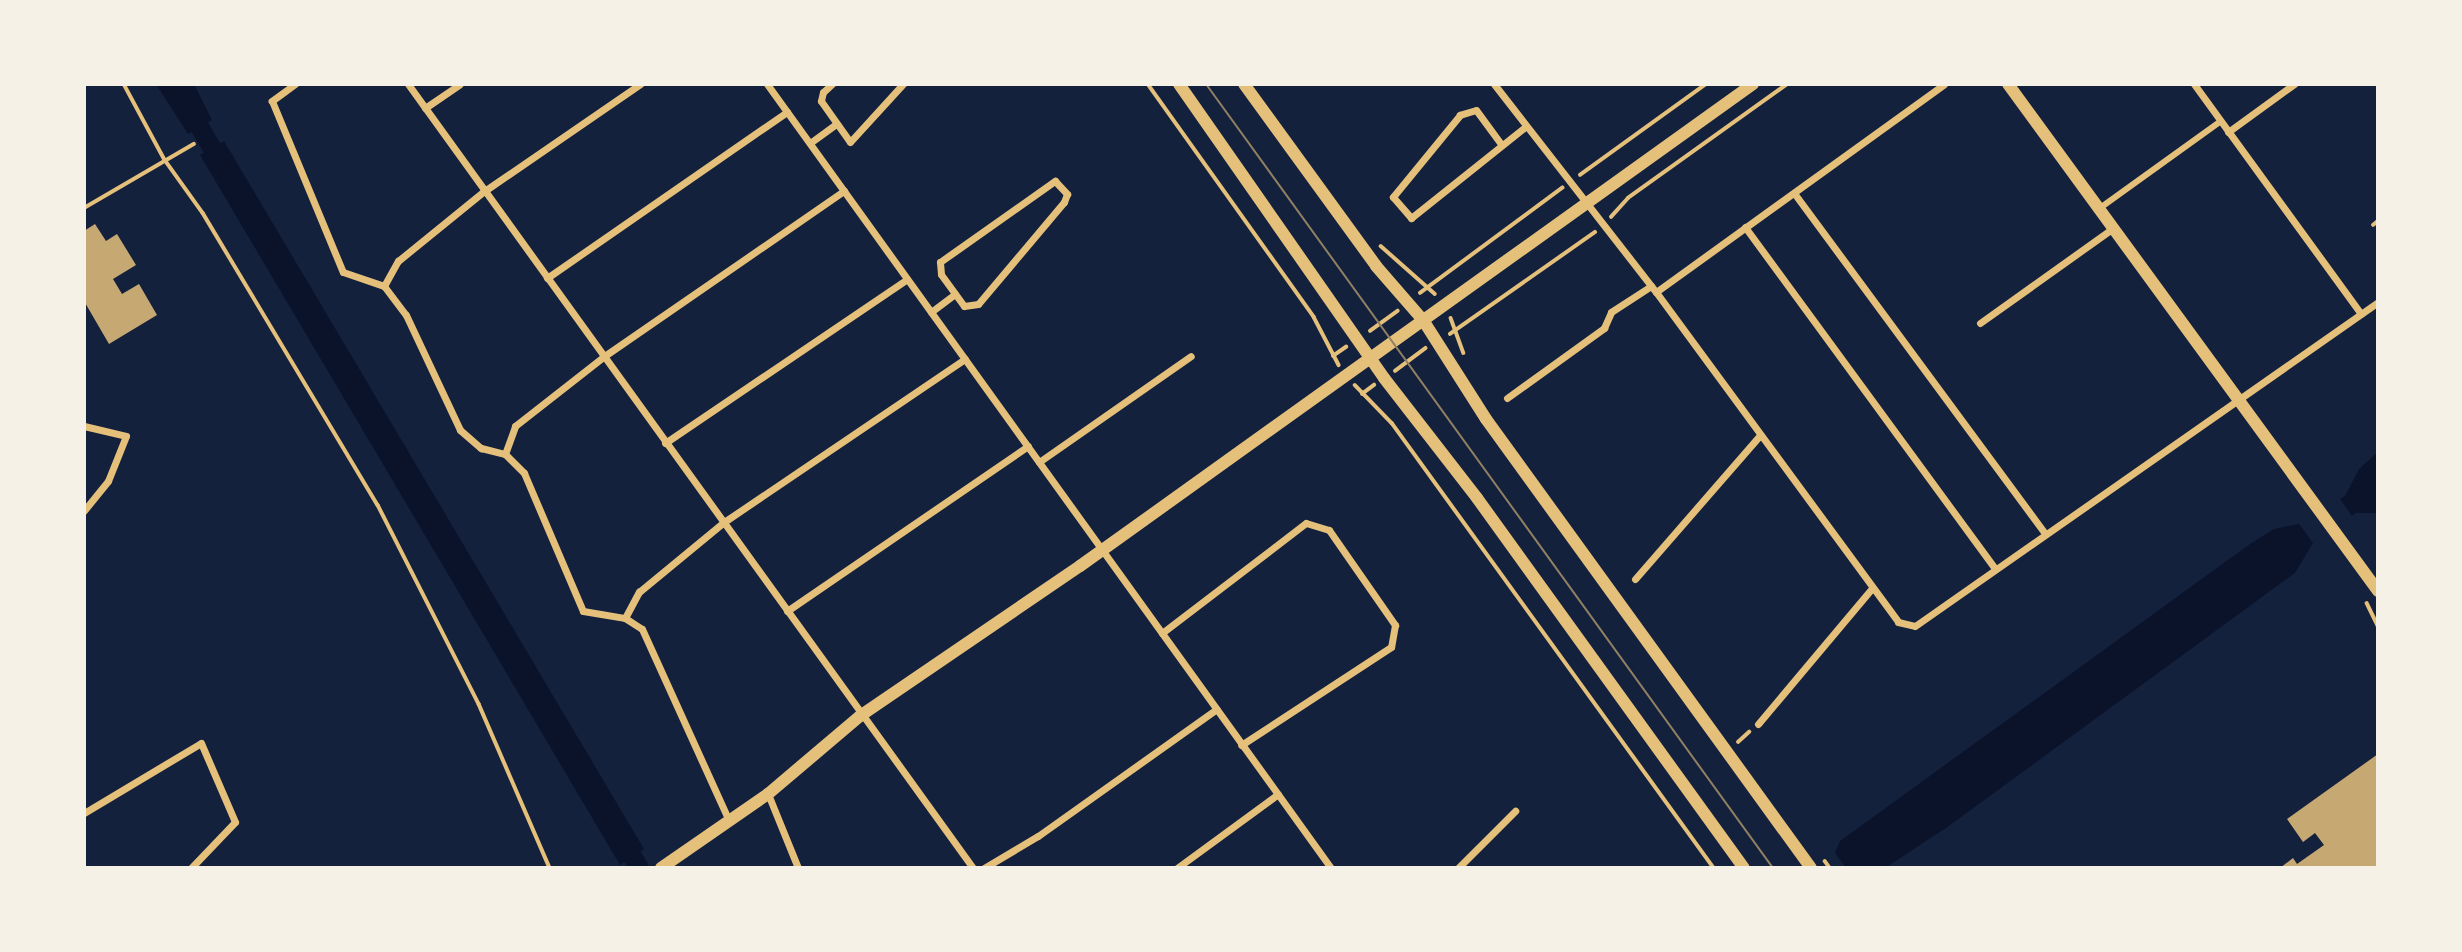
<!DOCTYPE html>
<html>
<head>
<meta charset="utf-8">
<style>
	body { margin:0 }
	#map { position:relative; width:2462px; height:952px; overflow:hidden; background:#14213d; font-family:Overpass,sans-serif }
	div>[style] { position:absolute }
	.water>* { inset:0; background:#0b132b }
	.pier>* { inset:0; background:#14213d }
	.canal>* { height:19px; margin:-9.5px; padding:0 9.5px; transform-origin:9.5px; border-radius:9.5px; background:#0b132b }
	.building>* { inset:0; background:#c6a872 }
	.path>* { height:3.5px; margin:-1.75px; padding:0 1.75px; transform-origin:1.75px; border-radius:1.75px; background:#e5c07b }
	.pedestrian>* { height:6px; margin:-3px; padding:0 3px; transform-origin:3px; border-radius:3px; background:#e5c07b }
	.minor>* { height:7px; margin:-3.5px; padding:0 3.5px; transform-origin:3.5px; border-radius:3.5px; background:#e5c07b }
	.tertiary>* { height:12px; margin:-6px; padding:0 6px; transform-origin:6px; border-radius:6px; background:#e5c07b }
	.tram>* { height:2px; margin:-1px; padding:0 1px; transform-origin:1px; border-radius:1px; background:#918062 }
	span { translate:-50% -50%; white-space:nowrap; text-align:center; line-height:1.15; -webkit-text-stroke:6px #f6f1e7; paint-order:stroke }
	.frame { position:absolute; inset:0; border:86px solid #f6f1e7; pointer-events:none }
</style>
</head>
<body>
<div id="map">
	<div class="water">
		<i style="clip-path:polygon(156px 84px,194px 84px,212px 120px,188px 134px)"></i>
		<i style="clip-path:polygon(224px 141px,644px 849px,620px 865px,200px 155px)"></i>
		<i style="clip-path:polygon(2378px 452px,2378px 513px,2356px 513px,2313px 543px,2295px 573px,1946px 828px,1885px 868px,1846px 868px,1835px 853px,1840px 841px,2250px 544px,2274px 529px,2298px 524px,2345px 496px,2359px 469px)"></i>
	</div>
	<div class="pier">
		<i style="clip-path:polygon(2338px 496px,2354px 519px,2315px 546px,2297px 521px)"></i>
	</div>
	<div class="canal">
		<i style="left:174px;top:84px;width:99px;rotate:59.5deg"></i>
		<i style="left:620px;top:836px;width:37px;rotate:59deg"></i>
	</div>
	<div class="building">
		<i style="clip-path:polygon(95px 224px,106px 241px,117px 234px,136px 265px,113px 279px,122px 294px,139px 284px,157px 315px,109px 344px,84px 301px,84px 231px)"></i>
		<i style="clip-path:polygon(2378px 754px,2378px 868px,2280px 868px,2293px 858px,2297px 864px,2324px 845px,2315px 833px,2303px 842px,2287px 819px)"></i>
	</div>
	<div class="path">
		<i style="left:124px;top:84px;width:86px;rotate:61.7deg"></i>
		<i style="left:165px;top:160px;width:65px;rotate:54.4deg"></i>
		<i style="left:203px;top:213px;width:340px;rotate:59.1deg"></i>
		<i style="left:378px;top:505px;width:223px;rotate:63.1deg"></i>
		<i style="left:479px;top:704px;width:179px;rotate:66.6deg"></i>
		<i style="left:1148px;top:84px;width:286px;rotate:54.5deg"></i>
		<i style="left:1314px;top:317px;width:54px;rotate:62.5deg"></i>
		<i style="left:1580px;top:175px;width:155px;rotate:-35.8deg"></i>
		<i style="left:84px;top:208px;width:127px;rotate:-30.2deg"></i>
		<i style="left:1611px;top:217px;width:25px;rotate:-48deg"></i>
		<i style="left:1628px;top:198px;width:196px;rotate:-35.6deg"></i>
		<i style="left:2373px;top:225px;width:6px;rotate:-39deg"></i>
		<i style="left:1381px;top:246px;width:72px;rotate:41.6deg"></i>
		<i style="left:1420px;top:293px;width:177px;rotate:-36.5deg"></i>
		<i style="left:1451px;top:318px;width:37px;rotate:70deg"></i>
		<i style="left:1370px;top:331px;width:34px;rotate:-36deg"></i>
		<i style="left:1450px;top:334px;width:177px;rotate:-35.1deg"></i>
		<i style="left:1333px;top:356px;width:16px;rotate:-35deg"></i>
		<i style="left:1395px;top:371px;width:38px;rotate:-37deg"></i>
		<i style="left:1355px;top:385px;width:53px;rotate:45.8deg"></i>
		<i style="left:1392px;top:423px;width:549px;rotate:54.11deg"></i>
		<i style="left:1362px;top:394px;width:15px;rotate:-37deg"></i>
		<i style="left:2367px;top:603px;width:25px;rotate:64deg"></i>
		<i style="left:1738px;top:742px;width:15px;rotate:-42deg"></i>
		<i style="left:1825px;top:861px;width:9px;rotate:54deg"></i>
	</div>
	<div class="pedestrian">
		<i style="left:2100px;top:208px;width:149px;rotate:-35.7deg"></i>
	</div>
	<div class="minor">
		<i style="left:295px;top:84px;width:29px;rotate:144deg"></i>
		<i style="left:272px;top:101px;width:185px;rotate:67.5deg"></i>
		<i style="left:343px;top:272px;width:43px;rotate:18.9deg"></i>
		<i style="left:384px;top:286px;width:36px;rotate:53deg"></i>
		<i style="left:406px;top:315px;width:127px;rotate:64.8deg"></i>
		<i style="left:460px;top:430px;width:28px;rotate:41deg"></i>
		<i style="left:481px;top:448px;width:25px;rotate:14deg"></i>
		<i style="left:505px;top:454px;width:27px;rotate:45deg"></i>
		<i style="left:524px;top:473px;width:150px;rotate:66.9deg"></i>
		<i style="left:583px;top:611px;width:43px;rotate:9.5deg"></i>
		<i style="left:625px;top:618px;width:20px;rotate:33deg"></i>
		<i style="left:642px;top:629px;width:211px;rotate:65.6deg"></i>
		<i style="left:408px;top:84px;width:966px;rotate:54.22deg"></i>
		<i style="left:767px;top:84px;width:966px;rotate:54.27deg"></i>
		<i style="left:832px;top:84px;width:12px;rotate:138deg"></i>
		<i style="left:823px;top:92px;width:9px;rotate:103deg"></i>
		<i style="left:821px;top:101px;width:50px;rotate:54.7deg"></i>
		<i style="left:850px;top:142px;width:79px;rotate:-47.6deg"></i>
		<i style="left:1494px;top:84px;width:264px;rotate:52.1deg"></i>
		<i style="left:1656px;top:292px;width:409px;rotate:53.7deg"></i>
		<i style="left:1898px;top:622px;width:17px;rotate:13deg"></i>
		<i style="left:1915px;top:626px;width:565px;rotate:-34.98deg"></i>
		<i style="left:2194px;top:84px;width:284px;rotate:54deg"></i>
		<i style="left:425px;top:108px;width:42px;rotate:-34.4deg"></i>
		<i style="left:2228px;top:132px;width:82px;rotate:-36deg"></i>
		<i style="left:810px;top:143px;width:32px;rotate:-36deg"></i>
		<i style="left:1501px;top:144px;width:42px;rotate:-126.3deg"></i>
		<i style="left:1476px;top:110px;width:17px;rotate:163deg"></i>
		<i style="left:1460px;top:115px;width:106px;rotate:129.3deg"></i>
		<i style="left:1393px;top:197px;width:28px;rotate:49deg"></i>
		<i style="left:1411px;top:218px;width:146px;rotate:-38.6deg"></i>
		<i style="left:1055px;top:181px;width:18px;rotate:47deg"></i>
		<i style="left:1067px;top:194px;width:9px;rotate:111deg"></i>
		<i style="left:1064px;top:202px;width:133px;rotate:130.1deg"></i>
		<i style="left:978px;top:304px;width:14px;rotate:172deg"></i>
		<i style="left:964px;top:306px;width:39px;rotate:-126deg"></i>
		<i style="left:941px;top:274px;width:12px;rotate:-95deg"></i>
		<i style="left:940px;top:262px;width:141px;rotate:-35.2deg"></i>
		<i style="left:1794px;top:193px;width:423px;rotate:53.6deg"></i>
		<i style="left:1745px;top:227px;width:424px;rotate:53.8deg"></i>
		<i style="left:547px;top:278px;width:292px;rotate:-34.7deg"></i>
		<i style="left:384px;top:286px;width:29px;rotate:-61deg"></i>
		<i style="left:398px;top:261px;width:109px;rotate:-39.1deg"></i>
		<i style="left:483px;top:192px;width:191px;rotate:-34.5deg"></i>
		<i style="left:1656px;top:292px;width:355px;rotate:-35.8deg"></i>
		<i style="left:931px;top:312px;width:30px;rotate:-37deg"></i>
		<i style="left:1980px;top:323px;width:163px;rotate:-35.5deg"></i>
		<i style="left:1507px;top:398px;width:120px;rotate:-35.8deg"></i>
		<i style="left:1604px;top:328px;width:17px;rotate:-66deg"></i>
		<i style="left:1611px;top:312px;width:48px;rotate:-33deg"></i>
		<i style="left:84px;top:426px;width:43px;rotate:13.4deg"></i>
		<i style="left:126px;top:436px;width:48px;rotate:111.8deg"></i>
		<i style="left:108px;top:481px;width:38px;rotate:129deg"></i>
		<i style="left:665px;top:443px;width:292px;rotate:-34.1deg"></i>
		<i style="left:505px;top:454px;width:30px;rotate:-70deg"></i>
		<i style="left:515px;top:426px;width:112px;rotate:-38.1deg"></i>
		<i style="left:603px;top:357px;width:293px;rotate:-34.6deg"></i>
		<i style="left:1039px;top:462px;width:185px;rotate:-34.9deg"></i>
		<i style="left:1635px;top:579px;width:191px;rotate:-49deg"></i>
		<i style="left:787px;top:611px;width:292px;rotate:-34.4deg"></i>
		<i style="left:625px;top:618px;width:30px;rotate:-62deg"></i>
		<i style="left:639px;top:592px;width:110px;rotate:-39.5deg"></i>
		<i style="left:724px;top:522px;width:291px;rotate:-34.1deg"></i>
		<i style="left:1162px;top:633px;width:181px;rotate:-37.4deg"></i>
		<i style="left:1306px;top:523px;width:24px;rotate:17deg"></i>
		<i style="left:1329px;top:530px;width:116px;rotate:55.2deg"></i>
		<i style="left:1395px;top:625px;width:22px;rotate:100deg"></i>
		<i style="left:1391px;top:647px;width:179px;rotate:146.8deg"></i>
		<i style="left:1758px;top:724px;width:177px;rotate:-50deg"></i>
		<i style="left:768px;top:794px;width:80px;rotate:67.9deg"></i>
		<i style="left:84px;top:813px;width:136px;rotate:-30.9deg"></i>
		<i style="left:201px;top:743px;width:86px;rotate:66.7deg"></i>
		<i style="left:235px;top:822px;width:64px;rotate:133.7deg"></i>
		<i style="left:984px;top:868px;width:63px;rotate:-30.7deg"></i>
		<i style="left:1038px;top:836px;width:219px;rotate:-35.4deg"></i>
		<i style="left:1177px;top:868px;width:125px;rotate:-36.2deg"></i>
		<i style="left:1458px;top:868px;width:81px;rotate:-45deg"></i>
	</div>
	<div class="tertiary">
		<i style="left:1179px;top:84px;width:358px;rotate:55.1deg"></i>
		<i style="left:1384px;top:378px;width:152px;rotate:52.2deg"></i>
		<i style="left:1477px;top:498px;width:456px;rotate:54.2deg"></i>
		<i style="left:1244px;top:84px;width:225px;rotate:54deg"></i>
		<i style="left:1376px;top:266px;width:72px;rotate:49deg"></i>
		<i style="left:1423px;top:320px;width:117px;rotate:57.5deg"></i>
		<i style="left:1486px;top:419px;width:554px;rotate:54.1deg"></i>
		<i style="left:2008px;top:84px;width:628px;rotate:53.88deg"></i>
		<i style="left:661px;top:868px;width:130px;rotate:-34.7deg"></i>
		<i style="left:768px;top:794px;width:121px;rotate:-40.3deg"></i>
		<i style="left:860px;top:716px;width:266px;rotate:-34.3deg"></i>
		<i style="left:1080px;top:566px;width:828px;rotate:-35.61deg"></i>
	</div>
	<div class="tram">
		<i style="left:1206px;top:84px;width:968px;rotate:54.13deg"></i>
	</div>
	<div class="frame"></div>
</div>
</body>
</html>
